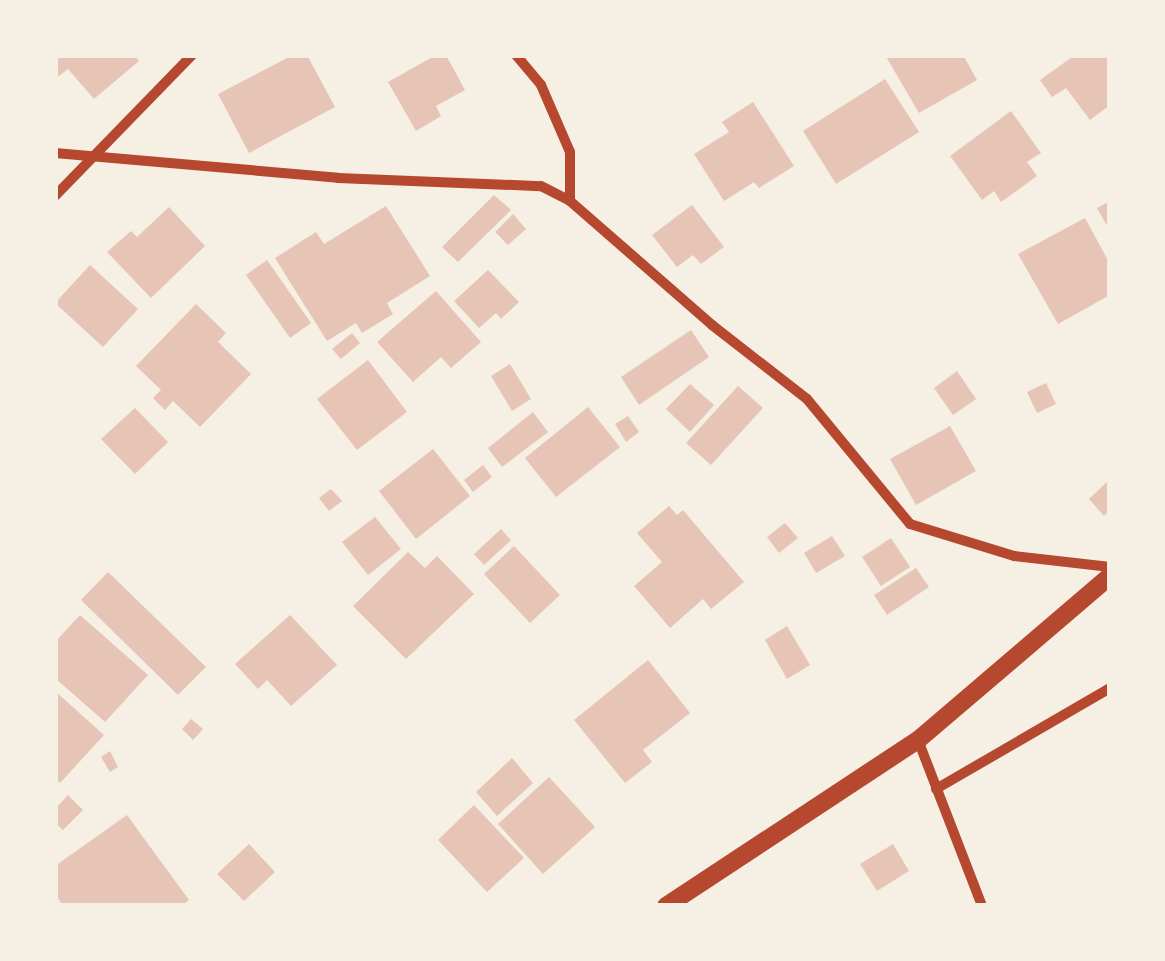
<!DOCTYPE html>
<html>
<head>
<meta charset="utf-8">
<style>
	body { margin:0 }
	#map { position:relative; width:1165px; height:961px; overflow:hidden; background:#f6efe4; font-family:Georgia,serif }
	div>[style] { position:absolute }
	.building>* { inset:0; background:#e6c5b7 }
	.minor>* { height:10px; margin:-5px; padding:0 5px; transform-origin:5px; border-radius:5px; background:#b5482f }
	.tertiary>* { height:18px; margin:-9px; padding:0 9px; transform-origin:9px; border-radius:9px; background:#b5482f }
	span { translate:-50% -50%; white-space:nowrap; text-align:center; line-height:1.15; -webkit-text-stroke:10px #f6efe4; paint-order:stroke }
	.frame { position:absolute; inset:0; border:58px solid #f6efe4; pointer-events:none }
</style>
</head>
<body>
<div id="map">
	<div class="building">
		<i style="clip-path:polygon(55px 55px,134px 55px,139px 61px,94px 99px,68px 69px,55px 79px)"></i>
		<i style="clip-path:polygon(293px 55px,307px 55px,335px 107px,249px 153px,218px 94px)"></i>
		<i style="clip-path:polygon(436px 55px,446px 55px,465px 90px,436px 106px,441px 116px,416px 131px,388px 82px)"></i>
		<i style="clip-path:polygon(885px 55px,963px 55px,977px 80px,919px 113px)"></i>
		<i style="clip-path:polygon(1075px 55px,1110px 55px,1110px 105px,1090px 120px,1066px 88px,1052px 97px,1040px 80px)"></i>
		<i style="clip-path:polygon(885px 79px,919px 132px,836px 184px,803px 131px)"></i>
		<i style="clip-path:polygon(753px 102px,794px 166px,759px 188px,754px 182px,724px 201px,694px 154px,729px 132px,722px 122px)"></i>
		<i style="clip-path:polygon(1011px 111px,1041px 153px,1027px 162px,1037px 176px,1001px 202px,994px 191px,982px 200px,950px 156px)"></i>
		<i style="clip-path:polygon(494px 195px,511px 210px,458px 262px,442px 247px)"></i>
		<i style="clip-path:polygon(1110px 201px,1110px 231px,1097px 208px)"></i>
		<i style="clip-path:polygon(692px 205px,724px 247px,701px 264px,693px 255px,677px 267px,652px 235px)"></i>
		<i style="clip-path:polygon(386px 206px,430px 276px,387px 303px,393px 314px,362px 333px,356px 323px,327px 341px,275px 258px,316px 232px,324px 244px)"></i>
		<i style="clip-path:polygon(169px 207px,205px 246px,151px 298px,107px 252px,131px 231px,137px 237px)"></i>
		<i style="clip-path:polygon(513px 214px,526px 229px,508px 245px,495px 232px)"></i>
		<i style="clip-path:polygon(1085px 218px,1110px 264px,1110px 295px,1058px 324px,1018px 254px)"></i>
		<i style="clip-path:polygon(267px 260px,311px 323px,290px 338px,246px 275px)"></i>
		<i style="clip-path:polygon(90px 265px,138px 309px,103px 347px,55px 303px)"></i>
		<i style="clip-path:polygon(488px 270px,519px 302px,501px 319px,496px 313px,479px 328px,454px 301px)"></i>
		<i style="clip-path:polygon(436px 291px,481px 342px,451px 368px,441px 357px,413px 382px,377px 342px)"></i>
		<i style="clip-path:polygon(196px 304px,226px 333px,218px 342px,251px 374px,200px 427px,173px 401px,165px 410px,153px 398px,161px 390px,136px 366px)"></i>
		<i style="clip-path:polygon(691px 330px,709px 357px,639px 405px,621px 377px)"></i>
		<i style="clip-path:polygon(352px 333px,360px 343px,341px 359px,332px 349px)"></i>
		<i style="clip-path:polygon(368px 360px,407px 412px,357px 450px,317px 399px)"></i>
		<i style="clip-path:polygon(510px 364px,531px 399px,512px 411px,491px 376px)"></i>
		<i style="clip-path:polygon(957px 371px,976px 399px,953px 415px,934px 388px)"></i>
		<i style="clip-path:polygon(1046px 383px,1056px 404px,1037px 413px,1027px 392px)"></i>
		<i style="clip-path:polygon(690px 384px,714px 405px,690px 432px,666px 409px)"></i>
		<i style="clip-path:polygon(738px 386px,763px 408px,711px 465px,686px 443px)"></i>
		<i style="clip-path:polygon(588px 407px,620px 447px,556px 497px,525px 458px)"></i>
		<i style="clip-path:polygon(135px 408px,168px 442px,135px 474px,101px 439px)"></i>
		<i style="clip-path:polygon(533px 412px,548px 432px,502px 467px,488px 448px)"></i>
		<i style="clip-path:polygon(628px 416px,639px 432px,626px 442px,615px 424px)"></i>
		<i style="clip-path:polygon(950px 426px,976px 471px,916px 505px,890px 459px)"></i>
		<i style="clip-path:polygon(433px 449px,470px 496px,416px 539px,379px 491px)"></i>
		<i style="clip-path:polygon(483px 465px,492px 477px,473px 492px,464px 480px)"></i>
		<i style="clip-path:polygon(1110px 479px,1110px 510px,1104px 516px,1089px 499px)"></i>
		<i style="clip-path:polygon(331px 489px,342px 501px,329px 511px,319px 498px)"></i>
		<i style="clip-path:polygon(669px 506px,677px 515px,683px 510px,744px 582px,711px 609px,703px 599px,670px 628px,634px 586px,662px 562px,637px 533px)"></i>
		<i style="clip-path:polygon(375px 517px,401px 549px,368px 575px,342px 542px)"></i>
		<i style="clip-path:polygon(785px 523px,798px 538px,779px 553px,767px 537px)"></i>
		<i style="clip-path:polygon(501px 529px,511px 540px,484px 565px,474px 554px)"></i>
		<i style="clip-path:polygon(832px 536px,845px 556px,816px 573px,804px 553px)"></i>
		<i style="clip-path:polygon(891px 538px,910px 567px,881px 586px,862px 557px)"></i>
		<i style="clip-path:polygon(514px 546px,560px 595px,530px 623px,484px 574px)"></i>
		<i style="clip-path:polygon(408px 552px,425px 568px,437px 556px,474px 594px,406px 659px,353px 606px)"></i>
		<i style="clip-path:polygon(916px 568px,929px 587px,887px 615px,874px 595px)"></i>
		<i style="clip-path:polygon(108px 572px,206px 667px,178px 695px,81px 600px)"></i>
		<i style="clip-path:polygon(80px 615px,148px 675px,105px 722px,55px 678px,55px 642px)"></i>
		<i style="clip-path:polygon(290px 615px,337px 665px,291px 706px,267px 680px,258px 689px,235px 664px)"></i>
		<i style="clip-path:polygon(787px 626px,810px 665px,787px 679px,765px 640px)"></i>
		<i style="clip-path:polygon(648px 660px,690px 713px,643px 750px,652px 762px,625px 783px,574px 720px)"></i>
		<i style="clip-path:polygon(55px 691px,104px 735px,60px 783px,55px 778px)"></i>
		<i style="clip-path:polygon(191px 719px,203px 729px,193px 740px,182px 729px)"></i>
		<i style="clip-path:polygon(110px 751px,118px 767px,110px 772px,101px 757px)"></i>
		<i style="clip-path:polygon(512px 758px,533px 783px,497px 816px,476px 792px)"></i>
		<i style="clip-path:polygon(549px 777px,595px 827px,543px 874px,498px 824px)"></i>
		<i style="clip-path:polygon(68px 795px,83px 810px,63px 830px,55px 823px,55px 809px)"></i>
		<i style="clip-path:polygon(474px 805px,524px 858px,487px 892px,438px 840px)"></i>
		<i style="clip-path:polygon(127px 815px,189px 900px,181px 906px,63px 906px,55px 894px,55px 866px)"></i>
		<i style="clip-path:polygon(249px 844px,275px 872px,244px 901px,217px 874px)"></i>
		<i style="clip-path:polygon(893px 844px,909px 871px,877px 891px,860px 864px)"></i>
	</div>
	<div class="minor">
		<i style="left:516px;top:55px;width:39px;rotate:50deg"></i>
		<i style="left:541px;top:85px;width:73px;rotate:66.6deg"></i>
		<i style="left:570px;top:152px;width:49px;rotate:90deg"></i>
		<i style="left:55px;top:153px;width:284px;rotate:5deg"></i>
		<i style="left:338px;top:178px;width:203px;rotate:2.3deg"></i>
		<i style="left:541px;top:186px;width:33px;rotate:27deg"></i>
		<i style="left:570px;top:201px;width:189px;rotate:41.1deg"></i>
		<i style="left:712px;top:325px;width:120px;rotate:37.9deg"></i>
		<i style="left:807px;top:399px;width:162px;rotate:50.5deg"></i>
		<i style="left:910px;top:524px;width:109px;rotate:17.1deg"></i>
		<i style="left:1014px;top:556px;width:97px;rotate:6.5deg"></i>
		<i style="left:55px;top:196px;width:197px;rotate:-45.8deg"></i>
		<i style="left:918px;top:740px;width:178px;rotate:68.9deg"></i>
		<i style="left:936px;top:789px;width:201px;rotate:-30.1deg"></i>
	</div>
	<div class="tertiary">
		<i style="left:666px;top:906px;width:302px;rotate:-33.4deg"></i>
		<i style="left:918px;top:740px;width:253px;rotate:-40.5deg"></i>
	</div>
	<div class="frame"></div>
</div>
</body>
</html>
